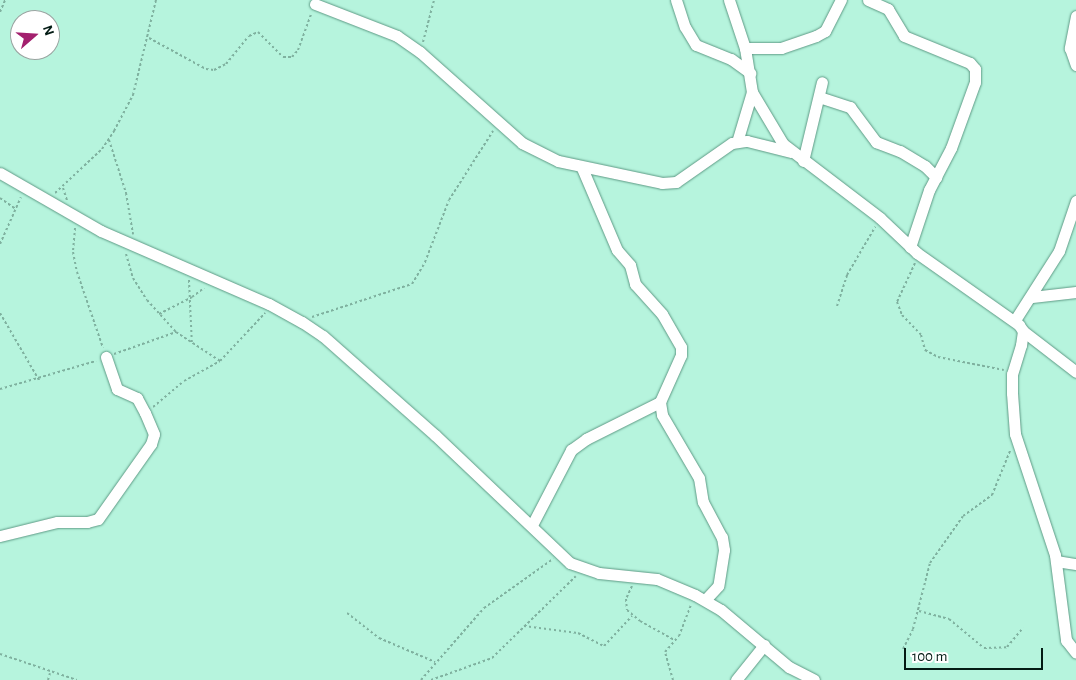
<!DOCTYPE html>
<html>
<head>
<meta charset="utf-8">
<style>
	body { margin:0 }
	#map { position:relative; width:1076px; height:680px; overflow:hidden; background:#b6f4dd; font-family:"Alegreya Sans",sans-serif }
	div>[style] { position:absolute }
	.path>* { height:2px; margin-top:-1px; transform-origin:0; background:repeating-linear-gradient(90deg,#7fb19f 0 2.5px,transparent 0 5px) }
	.roads { filter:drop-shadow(0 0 1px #5e9a85) drop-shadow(0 0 1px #5e9a85) }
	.minor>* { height:11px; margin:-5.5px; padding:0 5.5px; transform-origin:5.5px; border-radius:5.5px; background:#fff }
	span { translate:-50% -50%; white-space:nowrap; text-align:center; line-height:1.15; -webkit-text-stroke:5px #fff; paint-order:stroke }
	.north { position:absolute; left:10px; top:10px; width:50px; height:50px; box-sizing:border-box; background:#fff; border:1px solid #9aa4a1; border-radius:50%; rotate:71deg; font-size:14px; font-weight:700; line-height:20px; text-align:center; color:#031b14 }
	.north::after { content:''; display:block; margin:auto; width:18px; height:22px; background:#a3206e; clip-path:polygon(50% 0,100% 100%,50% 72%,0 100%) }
	.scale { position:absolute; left:904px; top:648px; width:139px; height:22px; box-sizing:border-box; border:2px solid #031b14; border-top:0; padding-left:6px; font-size:15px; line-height:18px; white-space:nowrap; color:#031b14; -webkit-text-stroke:4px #fff; paint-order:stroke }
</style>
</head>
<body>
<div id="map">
	<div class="path">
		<i style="left:0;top:12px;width:13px;rotate:-67deg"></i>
		<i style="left:149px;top:38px;width:65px;rotate:28.5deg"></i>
		<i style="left:206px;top:69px;width:8px;rotate:7deg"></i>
		<i style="left:214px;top:70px;width:13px;rotate:-27deg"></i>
		<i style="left:226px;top:64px;width:36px;rotate:-51deg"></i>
		<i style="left:249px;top:36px;width:10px;rotate:-24deg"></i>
		<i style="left:258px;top:32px;width:35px;rotate:45deg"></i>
		<i style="left:283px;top:57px;width:9px"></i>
		<i style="left:292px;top:57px;width:9px;rotate:-49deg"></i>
		<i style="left:298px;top:50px;width:38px;rotate:-70deg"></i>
		<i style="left:423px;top:42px;width:43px;rotate:-75.3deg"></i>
		<i style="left:109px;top:140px;width:56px;rotate:72.2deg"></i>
		<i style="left:126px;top:193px;width:42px;rotate:80.3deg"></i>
		<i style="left:63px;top:188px;width:13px;rotate:72deg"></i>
		<i style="left:55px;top:193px;width:64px;rotate:-43.1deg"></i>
		<i style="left:102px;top:149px;width:22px;rotate:-56deg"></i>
		<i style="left:114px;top:131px;width:41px;rotate:-62.2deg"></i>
		<i style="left:133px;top:95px;width:98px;rotate:-76.4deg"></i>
		<i style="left:0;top:198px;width:19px;rotate:35deg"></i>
		<i style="left:75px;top:228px;width:24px;rotate:95deg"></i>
		<i style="left:73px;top:252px;width:20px;rotate:79deg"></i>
		<i style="left:77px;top:272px;width:80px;rotate:71.1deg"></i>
		<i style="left:0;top:244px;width:51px;rotate:-65.9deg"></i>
		<i style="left:126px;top:254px;width:25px;rotate:74deg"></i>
		<i style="left:133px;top:278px;width:26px;rotate:58deg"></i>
		<i style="left:147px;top:300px;width:43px;rotate:47.8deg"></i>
		<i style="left:176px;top:332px;width:53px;rotate:33.4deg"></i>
		<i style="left:915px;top:263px;width:43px;rotate:114.8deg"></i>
		<i style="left:897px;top:302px;width:14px;rotate:69deg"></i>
		<i style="left:902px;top:315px;width:28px;rotate:46deg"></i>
		<i style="left:921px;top:335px;width:16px;rotate:75deg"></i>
		<i style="left:925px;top:350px;width:15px;rotate:28deg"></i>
		<i style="left:938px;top:357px;width:67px;rotate:11.1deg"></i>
		<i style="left:189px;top:280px;width:65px;rotate:87.4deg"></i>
		<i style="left:837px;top:306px;width:33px;rotate:-72deg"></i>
		<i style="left:847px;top:275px;width:56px;rotate:-59.7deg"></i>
		<i style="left:0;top:313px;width:78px;rotate:59.8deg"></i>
		<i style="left:159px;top:314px;width:37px;rotate:-27deg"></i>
		<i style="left:192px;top:297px;width:15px;rotate:-37deg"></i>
		<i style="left:312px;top:317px;width:105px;rotate:-18.3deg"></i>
		<i style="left:412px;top:284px;width:26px;rotate:-59deg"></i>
		<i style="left:425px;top:262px;width:66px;rotate:-68.8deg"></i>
		<i style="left:449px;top:200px;width:82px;rotate:-57.5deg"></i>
		<i style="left:114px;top:354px;width:66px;rotate:-19.5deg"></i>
		<i style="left:0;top:389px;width:100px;rotate:-16.3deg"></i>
		<i style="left:153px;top:407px;width:40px;rotate:-40deg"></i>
		<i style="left:184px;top:381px;width:41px;rotate:-29.1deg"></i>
		<i style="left:220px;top:361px;width:66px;rotate:-46.8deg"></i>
		<i style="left:632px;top:586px;width:14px;rotate:115deg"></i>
		<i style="left:626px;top:599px;width:11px;rotate:85deg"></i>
		<i style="left:627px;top:610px;width:17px;rotate:40deg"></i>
		<i style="left:640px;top:621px;width:39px;rotate:29deg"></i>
		<i style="left:919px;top:611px;width:31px;rotate:15deg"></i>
		<i style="left:949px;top:619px;width:45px;rotate:39.6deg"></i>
		<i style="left:984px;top:648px;width:23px;rotate:-2deg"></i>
		<i style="left:1007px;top:647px;width:25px;rotate:-50deg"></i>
		<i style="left:347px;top:613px;width:41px;rotate:38deg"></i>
		<i style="left:379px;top:638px;width:61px;rotate:23.2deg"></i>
		<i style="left:524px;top:626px;width:54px;rotate:7.4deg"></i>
		<i style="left:578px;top:633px;width:29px;rotate:27deg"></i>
		<i style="left:604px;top:646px;width:41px;rotate:-47deg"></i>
		<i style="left:903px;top:649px;width:22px;rotate:-63deg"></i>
		<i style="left:913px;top:629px;width:68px;rotate:-75.6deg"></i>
		<i style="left:930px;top:563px;width:57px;rotate:-54.9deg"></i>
		<i style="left:963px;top:516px;width:36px;rotate:-36deg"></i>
		<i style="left:992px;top:495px;width:48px;rotate:-67.8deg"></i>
		<i style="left:0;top:654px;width:81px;rotate:18.7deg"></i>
		<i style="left:48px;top:680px;width:7px;rotate:-74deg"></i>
		<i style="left:421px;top:680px;width:96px;rotate:-48.8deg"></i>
		<i style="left:484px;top:608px;width:85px;rotate:-35.4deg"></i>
		<i style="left:431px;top:680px;width:65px;rotate:-19.8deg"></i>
		<i style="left:492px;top:658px;width:117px;rotate:-44.3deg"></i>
		<i style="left:673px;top:680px;width:29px;rotate:-106deg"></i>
		<i style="left:665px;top:652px;width:21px;rotate:-49deg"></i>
		<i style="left:679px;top:636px;width:34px;rotate:-69deg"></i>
	</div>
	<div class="roads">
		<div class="minor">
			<i style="left:676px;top:0;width:28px;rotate:72deg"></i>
			<i style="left:685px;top:27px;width:21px;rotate:59deg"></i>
			<i style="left:696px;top:45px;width:38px;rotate:22deg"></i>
			<i style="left:731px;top:59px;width:24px;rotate:36deg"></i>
			<i style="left:729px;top:0;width:51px;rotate:71.6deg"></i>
			<i style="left:745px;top:48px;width:45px;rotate:81deg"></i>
			<i style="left:752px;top:92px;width:61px;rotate:59.2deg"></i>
			<i style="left:783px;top:144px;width:122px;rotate:37.3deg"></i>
			<i style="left:880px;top:218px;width:51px;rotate:43.4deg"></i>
			<i style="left:917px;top:253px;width:125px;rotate:35.2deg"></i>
			<i style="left:1019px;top:325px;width:7px;rotate:56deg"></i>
			<i style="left:1023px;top:331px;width:14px;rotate:98deg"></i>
			<i style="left:1021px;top:345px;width:30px;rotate:107deg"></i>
			<i style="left:1012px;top:374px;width:19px;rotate:90deg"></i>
			<i style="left:1012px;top:393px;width:41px;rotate:85.8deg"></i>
			<i style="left:1015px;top:434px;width:127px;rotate:71.7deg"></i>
			<i style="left:1055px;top:555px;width:86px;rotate:82.6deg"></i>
			<i style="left:1066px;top:640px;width:16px;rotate:52deg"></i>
			<i style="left:868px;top:0;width:22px;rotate:24deg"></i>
			<i style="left:888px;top:9px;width:31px;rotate:59deg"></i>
			<i style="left:904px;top:36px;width:71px;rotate:22.2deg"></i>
			<i style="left:970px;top:63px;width:8px;rotate:50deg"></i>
			<i style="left:975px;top:69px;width:13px;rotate:90deg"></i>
			<i style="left:975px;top:82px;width:70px;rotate:110deg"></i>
			<i style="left:951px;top:148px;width:47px;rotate:117.6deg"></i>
			<i style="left:929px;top:190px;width:60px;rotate:108.4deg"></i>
			<i style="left:315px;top:4px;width:88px;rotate:21.3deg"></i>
			<i style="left:397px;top:36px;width:28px;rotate:35deg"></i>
			<i style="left:420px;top:52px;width:137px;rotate:41.7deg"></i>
			<i style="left:522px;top:143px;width:40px;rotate:26.6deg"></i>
			<i style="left:558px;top:161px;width:106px;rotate:11.9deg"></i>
			<i style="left:662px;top:183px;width:14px;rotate:-4deg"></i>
			<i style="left:676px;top:182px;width:68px;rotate:-34.9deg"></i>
			<i style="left:732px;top:143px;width:15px;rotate:-8deg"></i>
			<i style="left:747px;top:141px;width:45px;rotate:14deg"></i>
			<i style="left:1076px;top:16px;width:33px;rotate:101deg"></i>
			<i style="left:1070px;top:48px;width:18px;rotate:71deg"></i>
			<i style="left:745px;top:48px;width:36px"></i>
			<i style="left:781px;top:48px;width:37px;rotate:-19deg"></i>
			<i style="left:816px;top:36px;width:10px;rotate:-29deg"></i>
			<i style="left:825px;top:31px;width:35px;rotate:-63deg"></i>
			<i style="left:819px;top:97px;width:33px;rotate:18deg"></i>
			<i style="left:850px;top:107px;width:44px;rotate:53.4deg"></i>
			<i style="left:876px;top:142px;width:26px;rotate:21deg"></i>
			<i style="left:900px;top:151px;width:29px;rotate:31deg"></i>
			<i style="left:925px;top:166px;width:16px;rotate:45deg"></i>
			<i style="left:737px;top:142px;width:52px;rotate:-73.3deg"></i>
			<i style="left:803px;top:161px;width:81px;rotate:-76.5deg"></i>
			<i style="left:582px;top:168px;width:89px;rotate:66.9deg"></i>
			<i style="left:617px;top:250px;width:20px;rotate:49deg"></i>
			<i style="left:630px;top:265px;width:20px;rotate:75deg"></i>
			<i style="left:635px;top:284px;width:40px;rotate:48deg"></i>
			<i style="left:662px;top:314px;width:38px;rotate:60deg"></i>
			<i style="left:681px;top:347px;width:8px;rotate:90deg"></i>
			<i style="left:681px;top:355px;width:51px;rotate:114.1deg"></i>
			<i style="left:660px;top:402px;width:13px;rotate:81deg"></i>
			<i style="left:662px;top:415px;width:73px;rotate:59.6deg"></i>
			<i style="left:699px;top:478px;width:24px;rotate:81deg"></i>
			<i style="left:703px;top:502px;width:40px;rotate:62deg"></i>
			<i style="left:722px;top:537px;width:13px;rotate:81deg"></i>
			<i style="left:724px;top:550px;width:36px;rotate:99deg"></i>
			<i style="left:718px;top:586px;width:19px;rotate:133deg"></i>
			<i style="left:0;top:173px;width:116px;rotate:29.9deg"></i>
			<i style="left:101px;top:231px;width:183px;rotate:23.5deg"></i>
			<i style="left:269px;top:304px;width:38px;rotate:29deg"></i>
			<i style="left:302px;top:322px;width:25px;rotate:34deg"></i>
			<i style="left:323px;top:336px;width:149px;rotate:41.5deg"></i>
			<i style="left:435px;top:435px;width:186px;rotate:43.5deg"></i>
			<i style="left:570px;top:563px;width:31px;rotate:19deg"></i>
			<i style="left:599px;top:573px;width:58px;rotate:5.9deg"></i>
			<i style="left:657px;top:579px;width:41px;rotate:22.8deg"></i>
			<i style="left:695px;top:595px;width:30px;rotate:30deg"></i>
			<i style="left:721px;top:610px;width:89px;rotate:40deg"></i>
			<i style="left:789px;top:667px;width:28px;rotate:27deg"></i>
			<i style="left:1032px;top:297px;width:44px;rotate:-6.5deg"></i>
			<i style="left:1015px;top:320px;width:82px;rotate:-57.5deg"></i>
			<i style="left:1059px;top:251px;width:53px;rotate:-71.2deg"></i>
			<i style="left:1023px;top:331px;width:67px;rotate:37.7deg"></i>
			<i style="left:532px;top:525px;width:85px;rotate:-62.5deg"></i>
			<i style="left:571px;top:450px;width:19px;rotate:-36deg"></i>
			<i style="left:586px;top:439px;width:83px;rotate:-26.6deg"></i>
			<i style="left:0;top:536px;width:59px;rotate:-13.8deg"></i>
			<i style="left:57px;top:522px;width:30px"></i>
			<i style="left:87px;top:522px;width:11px;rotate:-15deg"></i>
			<i style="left:98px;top:519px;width:92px;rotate:-54.8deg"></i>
			<i style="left:151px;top:444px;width:10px;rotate:-73deg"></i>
			<i style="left:154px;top:434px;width:23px;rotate:-113deg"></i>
			<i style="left:145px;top:413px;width:17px;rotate:-118deg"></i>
			<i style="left:137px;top:398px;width:22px;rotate:-156deg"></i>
			<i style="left:117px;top:389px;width:34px;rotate:-109deg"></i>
			<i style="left:1056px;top:561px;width:20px;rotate:9deg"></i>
			<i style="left:736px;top:680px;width:45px;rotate:-51.3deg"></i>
		</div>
	</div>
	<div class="north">N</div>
	<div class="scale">100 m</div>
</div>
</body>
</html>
